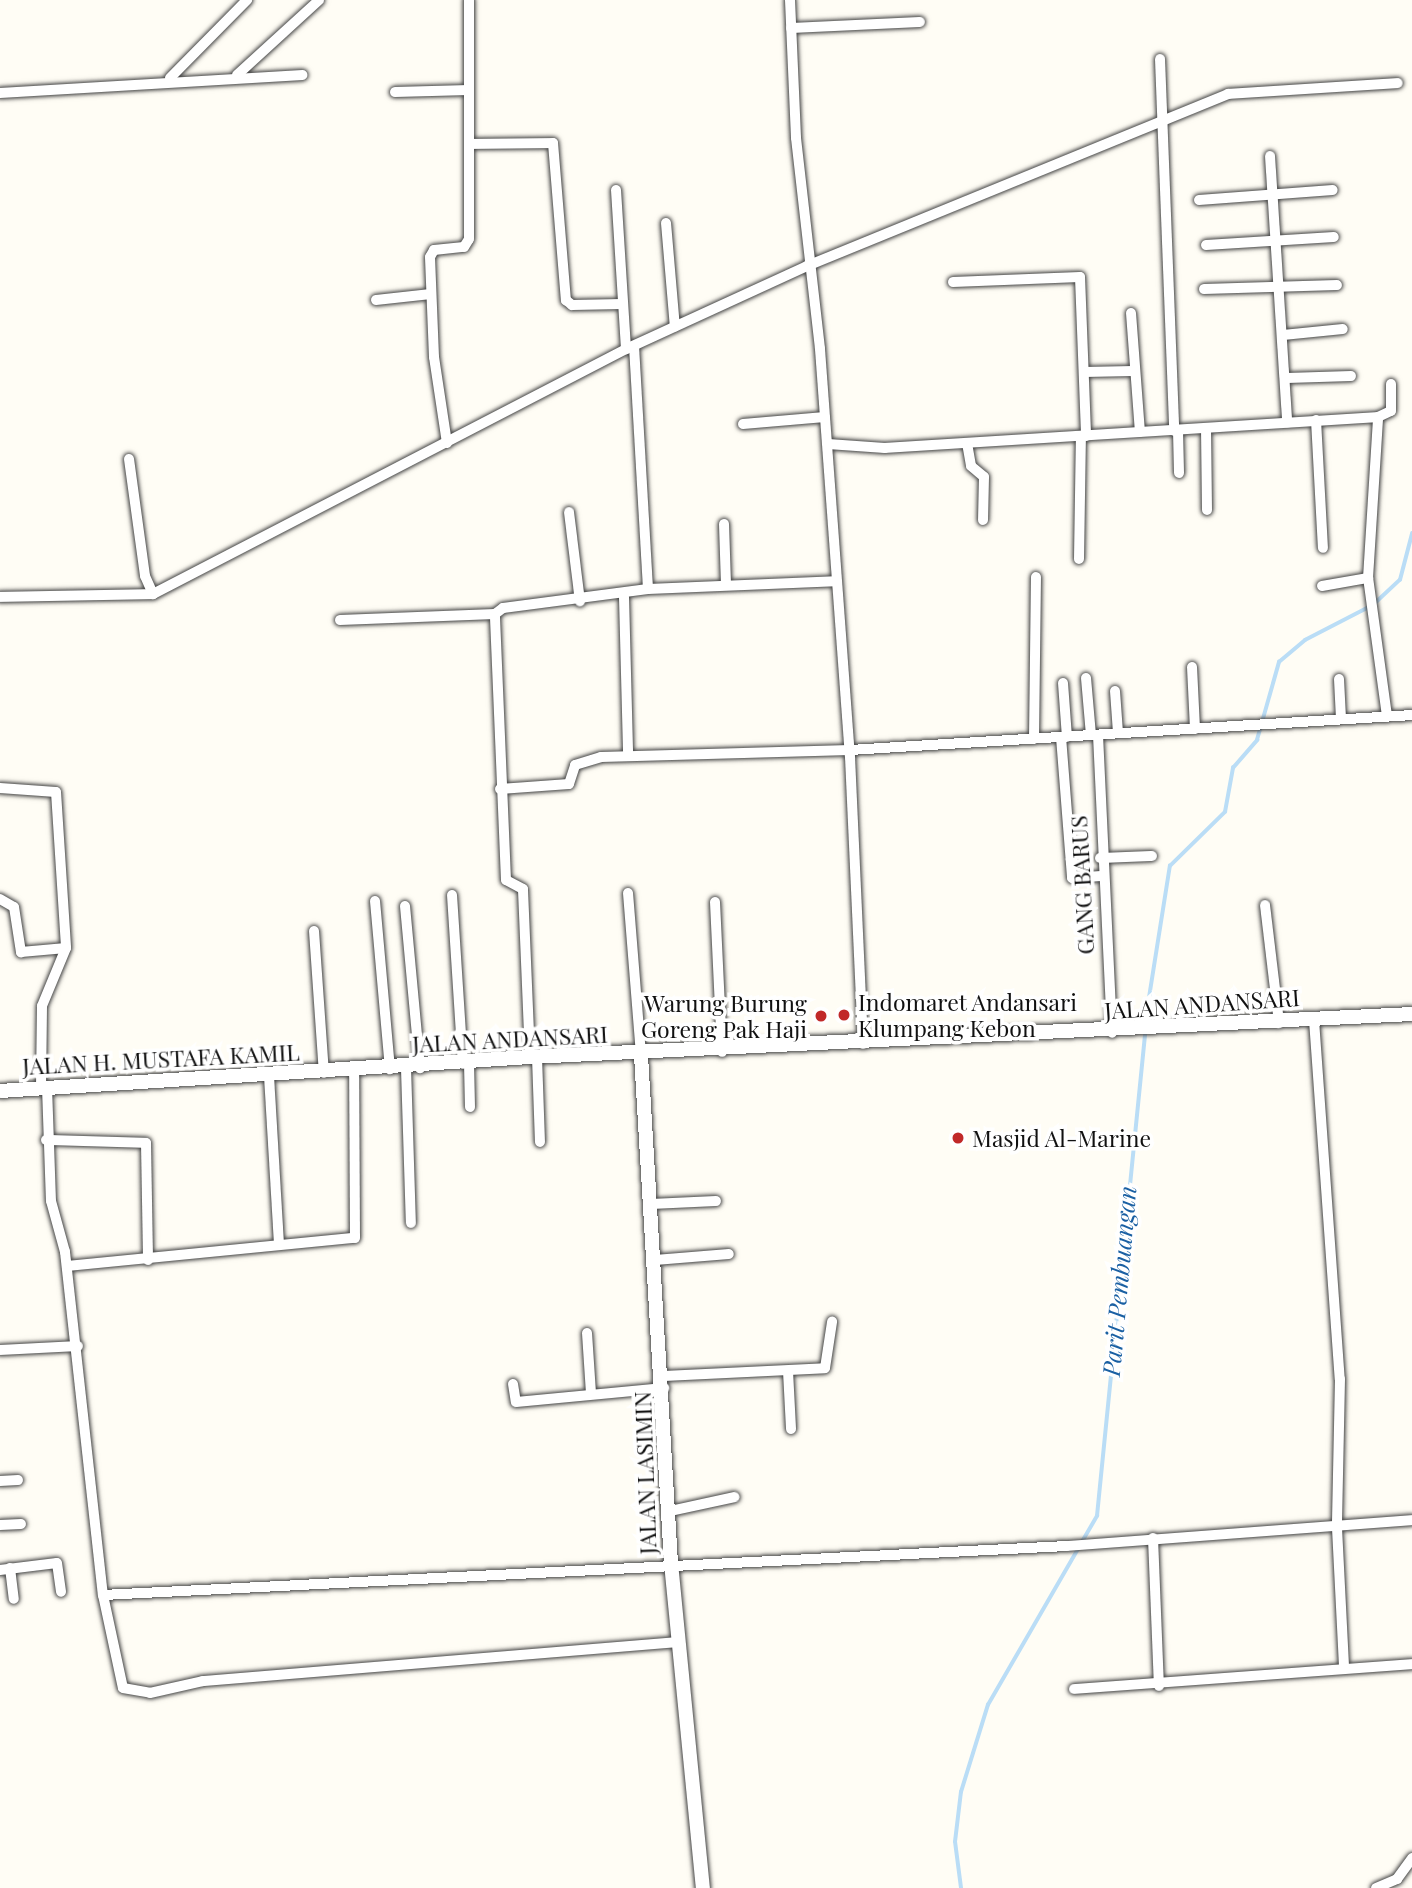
<!DOCTYPE html>
<html>
<head>
<meta charset="utf-8">
<style>
	body { margin:0 }
	#map { position:relative; width:1412px; height:1888px; overflow:hidden; background:#fffdf5; font-family:"Playfair Display",serif }
	div>[style] { position:absolute }
	.stream>* { height:3.5px; margin:-1.75px; padding:0 1.75px; transform-origin:1.75px; border-radius:1.75px; background:#baddf6 }
	.roads { filter:drop-shadow(0 0 2px #444) drop-shadow(0 0 2px #444) }
	.minor>* { height:10px; margin:-5px; padding:0 5px; transform-origin:5px; border-radius:5px; background:#fff }
	.tertiary>* { height:14px; margin:-7px; padding:0 7px; transform-origin:7px; border-radius:7px; background:#fff }
	.dots>* { width:19px; height:19px; translate:-50% -50%; box-sizing:border-box; border:4px solid #fff; border-radius:50% }
	span { translate:-50% -50%; white-space:nowrap; text-align:center; line-height:1.15; -webkit-text-stroke:7px #fff; paint-order:stroke }
	.street-label { font-size:23px; color:#111 }
	.poi-label { font-size:23px; color:#111 }
	.left { translate:0 -50%; text-align:left }
	.right { translate:-100% -50%; text-align:right }
	.water-label { font-size:24px; color:#1a60a3; font-style:italic }
</style>
</head>
<body>
<div id="map">
	<div class="stream">
		<i style="left:1375px;top:603px;width:34px;rotate:-43deg"></i>
		<i style="left:1400px;top:580px;width:48px;rotate:-75.4deg"></i>
		<i style="left:1145px;top:1023px;width:159px;rotate:-81deg"></i>
		<i style="left:1170px;top:866px;width:77px;rotate:-44.5deg"></i>
		<i style="left:1225px;top:812px;width:45px;rotate:-79.7deg"></i>
		<i style="left:1233px;top:768px;width:37px;rotate:-49deg"></i>
		<i style="left:1257px;top:740px;width:81px;rotate:-74.2deg"></i>
		<i style="left:1279px;top:662px;width:34px;rotate:-40deg"></i>
		<i style="left:1305px;top:640px;width:72px;rotate:-27.3deg"></i>
		<i style="left:1082px;top:1542px;width:30px;rotate:-60deg"></i>
		<i style="left:1097px;top:1516px;width:487px;rotate:-84.3deg"></i>
		<i style="left:961px;top:1888px;width:46px;rotate:-97.4deg"></i>
		<i style="left:955px;top:1842px;width:50px;rotate:-83.2deg"></i>
		<i style="left:961px;top:1792px;width:91px;rotate:-72.8deg"></i>
		<i style="left:988px;top:1705px;width:180px;rotate:-60deg"></i>
	</div>
	<div class="roads">
		<div class="minor">
			<i style="left:790px;top:0;width:138px;rotate:87.5deg"></i>
			<i style="left:796px;top:138px;width:212px;rotate:83.5deg"></i>
			<i style="left:820px;top:349px;width:409px;rotate:85.8deg"></i>
			<i style="left:850px;top:757px;width:287px;rotate:87.4deg"></i>
			<i style="left:791px;top:28px;width:129px;rotate:-2.7deg"></i>
			<i style="left:1160px;top:59px;width:372px;rotate:87.8deg"></i>
			<i style="left:237px;top:75px;width:111px;rotate:-42.4deg"></i>
			<i style="left:170px;top:78px;width:110px;rotate:-45.4deg"></i>
			<i style="left:395px;top:92px;width:74px;rotate:-1.5deg"></i>
			<i style="left:0;top:93px;width:303px;rotate:-3.4deg"></i>
			<i style="left:470px;top:144px;width:83px;rotate:-0.7deg"></i>
			<i style="left:553px;top:143px;width:158px;rotate:85.3deg"></i>
			<i style="left:566px;top:300px;width:8px;rotate:40deg"></i>
			<i style="left:572px;top:305px;width:50px;rotate:-1.1deg"></i>
			<i style="left:1270px;top:156px;width:267px;rotate:86.3deg"></i>
			<i style="left:616px;top:190px;width:159px;rotate:86.4deg"></i>
			<i style="left:1199px;top:200px;width:134px;rotate:-4.3deg"></i>
			<i style="left:666px;top:223px;width:104px;rotate:85.1deg"></i>
			<i style="left:1206px;top:245px;width:128px;rotate:-3.6deg"></i>
			<i style="left:953px;top:282px;width:127px;rotate:-2.3deg"></i>
			<i style="left:1080px;top:277px;width:159px;rotate:87.8deg"></i>
			<i style="left:1204px;top:289px;width:133px;rotate:-1.7deg"></i>
			<i style="left:376px;top:300px;width:55px;rotate:-6.2deg"></i>
			<i style="left:1131px;top:313px;width:119px;rotate:85.7deg"></i>
			<i style="left:1283px;top:335px;width:60px;rotate:-5.7deg"></i>
			<i style="left:634px;top:346px;width:243px;rotate:86.7deg"></i>
			<i style="left:1084px;top:372px;width:49px;rotate:-1.2deg"></i>
			<i style="left:1287px;top:378px;width:64px;rotate:-1.8deg"></i>
			<i style="left:1316px;top:420px;width:128px;rotate:86.9deg"></i>
			<i style="left:743px;top:424px;width:82px;rotate:-4.9deg"></i>
			<i style="left:1206px;top:428px;width:82px;rotate:89.3deg"></i>
			<i style="left:1178px;top:431px;width:42px;rotate:88.6deg"></i>
			<i style="left:447px;top:443px;width:87px;rotate:-98.6deg"></i>
			<i style="left:434px;top:357px;width:100px;rotate:-92.3deg"></i>
			<i style="left:430px;top:257px;width:8px;rotate:-60deg"></i>
			<i style="left:434px;top:250px;width:30px;rotate:-6deg"></i>
			<i style="left:464px;top:247px;width:9px;rotate:-58deg"></i>
			<i style="left:469px;top:239px;width:239px;rotate:-90deg"></i>
			<i style="left:967px;top:443px;width:23px;rotate:80deg"></i>
			<i style="left:971px;top:466px;width:17px;rotate:40deg"></i>
			<i style="left:984px;top:477px;width:43px;rotate:91.3deg"></i>
			<i style="left:828px;top:444px;width:57px;rotate:4deg"></i>
			<i style="left:885px;top:448px;width:494px;rotate:-3.6deg"></i>
			<i style="left:129px;top:459px;width:118px;rotate:82.2deg"></i>
			<i style="left:145px;top:576px;width:20px;rotate:66deg"></i>
			<i style="left:569px;top:512px;width:90px;rotate:83deg"></i>
			<i style="left:724px;top:524px;width:61px;rotate:88.1deg"></i>
			<i style="left:1079px;top:559px;width:123px;rotate:-89.1deg"></i>
			<i style="left:1322px;top:586px;width:47px;rotate:-9.9deg"></i>
			<i style="left:0;top:597px;width:153px;rotate:-1.1deg"></i>
			<i style="left:153px;top:594px;width:533px;rotate:-27.38deg"></i>
			<i style="left:626px;top:349px;width:199px;rotate:-24.6deg"></i>
			<i style="left:807px;top:266px;width:455px;rotate:-22.2deg"></i>
			<i style="left:1228px;top:94px;width:170px;rotate:-3.7deg"></i>
			<i style="left:624px;top:597px;width:158px;rotate:88.5deg"></i>
			<i style="left:340px;top:620px;width:155px;rotate:-2.2deg"></i>
			<i style="left:1192px;top:667px;width:62px;rotate:87.2deg"></i>
			<i style="left:1086px;top:678px;width:57px;rotate:85deg"></i>
			<i style="left:1339px;top:679px;width:40px;rotate:87.1deg"></i>
			<i style="left:1063px;top:683px;width:54px;rotate:85.8deg"></i>
			<i style="left:1115px;top:691px;width:42px;rotate:85.9deg"></i>
			<i style="left:1387px;top:716px;width:139px;rotate:-97.8deg"></i>
			<i style="left:1368px;top:578px;width:161px;rotate:-86.4deg"></i>
			<i style="left:1378px;top:417px;width:14px;rotate:-25deg"></i>
			<i style="left:1391px;top:411px;width:27px;rotate:-90deg"></i>
			<i style="left:1098px;top:735px;width:298px;rotate:87.3deg"></i>
			<i style="left:1061px;top:737px;width:141px;rotate:85.5deg"></i>
			<i style="left:1072px;top:878px;width:29px;rotate:-4deg"></i>
			<i style="left:1034px;top:739px;width:162px;rotate:-89.3deg"></i>
			<i style="left:0;top:788px;width:56px;rotate:4.1deg"></i>
			<i style="left:56px;top:792px;width:156px;rotate:86.3deg"></i>
			<i style="left:66px;top:948px;width:63px;rotate:112.5deg"></i>
			<i style="left:42px;top:1006px;width:82px;rotate:90.7deg"></i>
			<i style="left:500px;top:789px;width:69px;rotate:-4.1deg"></i>
			<i style="left:569px;top:784px;width:20px;rotate:-72deg"></i>
			<i style="left:575px;top:765px;width:27px;rotate:-17deg"></i>
			<i style="left:601px;top:757px;width:249px;rotate:-1.6deg"></i>
			<i style="left:850px;top:750px;width:563px;rotate:-3.56deg"></i>
			<i style="left:1100px;top:858px;width:52px;rotate:-2.2deg"></i>
			<i style="left:628px;top:893px;width:163px;rotate:85.4deg"></i>
			<i style="left:452px;top:895px;width:169px;rotate:86.3deg"></i>
			<i style="left:0;top:899px;width:16px;rotate:30deg"></i>
			<i style="left:14px;top:907px;width:46px;rotate:81.2deg"></i>
			<i style="left:21px;top:952px;width:45px;rotate:-5.1deg"></i>
			<i style="left:375px;top:901px;width:169px;rotate:84.9deg"></i>
			<i style="left:715px;top:902px;width:150px;rotate:87.3deg"></i>
			<i style="left:1265px;top:905px;width:119px;rotate:83.2deg"></i>
			<i style="left:405px;top:906px;width:163px;rotate:84.7deg"></i>
			<i style="left:314px;top:931px;width:142px;rotate:86deg"></i>
			<i style="left:1314px;top:1020px;width:360px;rotate:85.9deg"></i>
			<i style="left:1340px;top:1379px;width:149px;rotate:91.2deg"></i>
			<i style="left:1337px;top:1528px;width:139px;rotate:87.1deg"></i>
			<i style="left:530px;top:1057px;width:168px;rotate:-92.4deg"></i>
			<i style="left:523px;top:889px;width:19px;rotate:-152deg"></i>
			<i style="left:506px;top:880px;width:266px;rotate:-92.4deg"></i>
			<i style="left:495px;top:614px;width:10px;rotate:-37deg"></i>
			<i style="left:503px;top:608px;width:146px;rotate:-7.5deg"></i>
			<i style="left:648px;top:589px;width:187px;rotate:-2.4deg"></i>
			<i style="left:537px;top:1057px;width:85px;rotate:88deg"></i>
			<i style="left:469px;top:1063px;width:44px;rotate:88.7deg"></i>
			<i style="left:406px;top:1068px;width:155px;rotate:88.2deg"></i>
			<i style="left:269px;top:1076px;width:166px;rotate:86.6deg"></i>
			<i style="left:47px;top:1087px;width:114px;rotate:88deg"></i>
			<i style="left:51px;top:1201px;width:53px;rotate:74.6deg"></i>
			<i style="left:65px;top:1252px;width:345px;rotate:83.7deg"></i>
			<i style="left:103px;top:1595px;width:95px;rotate:77.9deg"></i>
			<i style="left:123px;top:1688px;width:27px;rotate:10deg"></i>
			<i style="left:150px;top:1693px;width:54px;rotate:-12.8deg"></i>
			<i style="left:203px;top:1681px;width:478px;rotate:-4.7deg"></i>
			<i style="left:46px;top:1140px;width:100px;rotate:1.7deg"></i>
			<i style="left:146px;top:1143px;width:117px;rotate:89deg"></i>
			<i style="left:651px;top:1204px;width:65px;rotate:-2.6deg"></i>
			<i style="left:655px;top:1260px;width:74px;rotate:-4.6deg"></i>
			<i style="left:67px;top:1266px;width:289px;rotate:-5.6deg"></i>
			<i style="left:355px;top:1238px;width:167px;rotate:-90.3deg"></i>
			<i style="left:587px;top:1333px;width:61px;rotate:86.2deg"></i>
			<i style="left:0;top:1350px;width:78px;rotate:-2.9deg"></i>
			<i style="left:788px;top:1371px;width:58px;rotate:87deg"></i>
			<i style="left:664px;top:1376px;width:161px;rotate:-2.8deg"></i>
			<i style="left:825px;top:1368px;width:47px;rotate:-81.3deg"></i>
			<i style="left:513px;top:1384px;width:18px;rotate:81deg"></i>
			<i style="left:516px;top:1402px;width:149px;rotate:-5.4deg"></i>
			<i style="left:0;top:1481px;width:18px;rotate:-3deg"></i>
			<i style="left:670px;top:1511px;width:66px;rotate:-12.2deg"></i>
			<i style="left:0;top:1525px;width:21px;rotate:-3deg"></i>
			<i style="left:1153px;top:1538px;width:148px;rotate:87.7deg"></i>
			<i style="left:10px;top:1568px;width:31px;rotate:83deg"></i>
			<i style="left:0;top:1570px;width:57px;rotate:-7deg"></i>
			<i style="left:57px;top:1563px;width:29px;rotate:82deg"></i>
			<i style="left:103px;top:1595px;width:965px;rotate:-2.91deg"></i>
			<i style="left:1067px;top:1546px;width:346px;rotate:-4.3deg"></i>
			<i style="left:1074px;top:1689px;width:339px;rotate:-4.2deg"></i>
			<i style="left:1376px;top:1888px;width:23px;rotate:-23deg"></i>
			<i style="left:1397px;top:1879px;width:26px;rotate:-54deg"></i>
		</div>
		<div class="tertiary">
			<i style="left:641px;top:1055px;width:509px;rotate:86.62deg"></i>
			<i style="left:671px;top:1563px;width:327px;rotate:84.4deg"></i>
			<i style="left:0;top:1091px;width:531px;rotate:-3.67deg"></i>
			<i style="left:530px;top:1057px;width:883px;rotate:-2.79deg"></i>
		</div>
	</div>
	<div class="dots">
		<i style="left:844px;top:1015px;background:#c12929"></i>
		<i style="left:821px;top:1016px;background:#c12929"></i>
		<i style="left:958px;top:1138px;background:#c12929"></i>
	</div>
	<div class="street-label">
		<span style="left:1082px;top:885px;rotate:-93deg">GANG BARUS</span>
		<span style="left:1202px;top:1004px;rotate:-4deg">JALAN ANDANSARI</span>
		<span style="left:510px;top:1039px;rotate:-3deg">JALAN ANDANSARI</span>
		<span style="left:161px;top:1059px;rotate:-3deg">JALAN H. MUSTAFA KAMIL</span>
		<span style="left:645px;top:1473px;rotate:-92deg">JALAN LASIMIN</span>
	</div>
	<div class="poi-label">
		<span class="left" style="left:858px;top:1015px">Indomaret Andansari<br>Klumpang Kebon</span>
		<span class="right" style="left:807px;top:1016px">Warung Burung<br>Goreng Pak Haji</span>
		<span class="left" style="left:972px;top:1138px">Masjid Al-Marine</span>
	</div>
	<div class="water-label">
		<span style="left:1119px;top:1281px;rotate:-85deg">Parit Pembuangan</span>
	</div>
</div>
</body>
</html>
